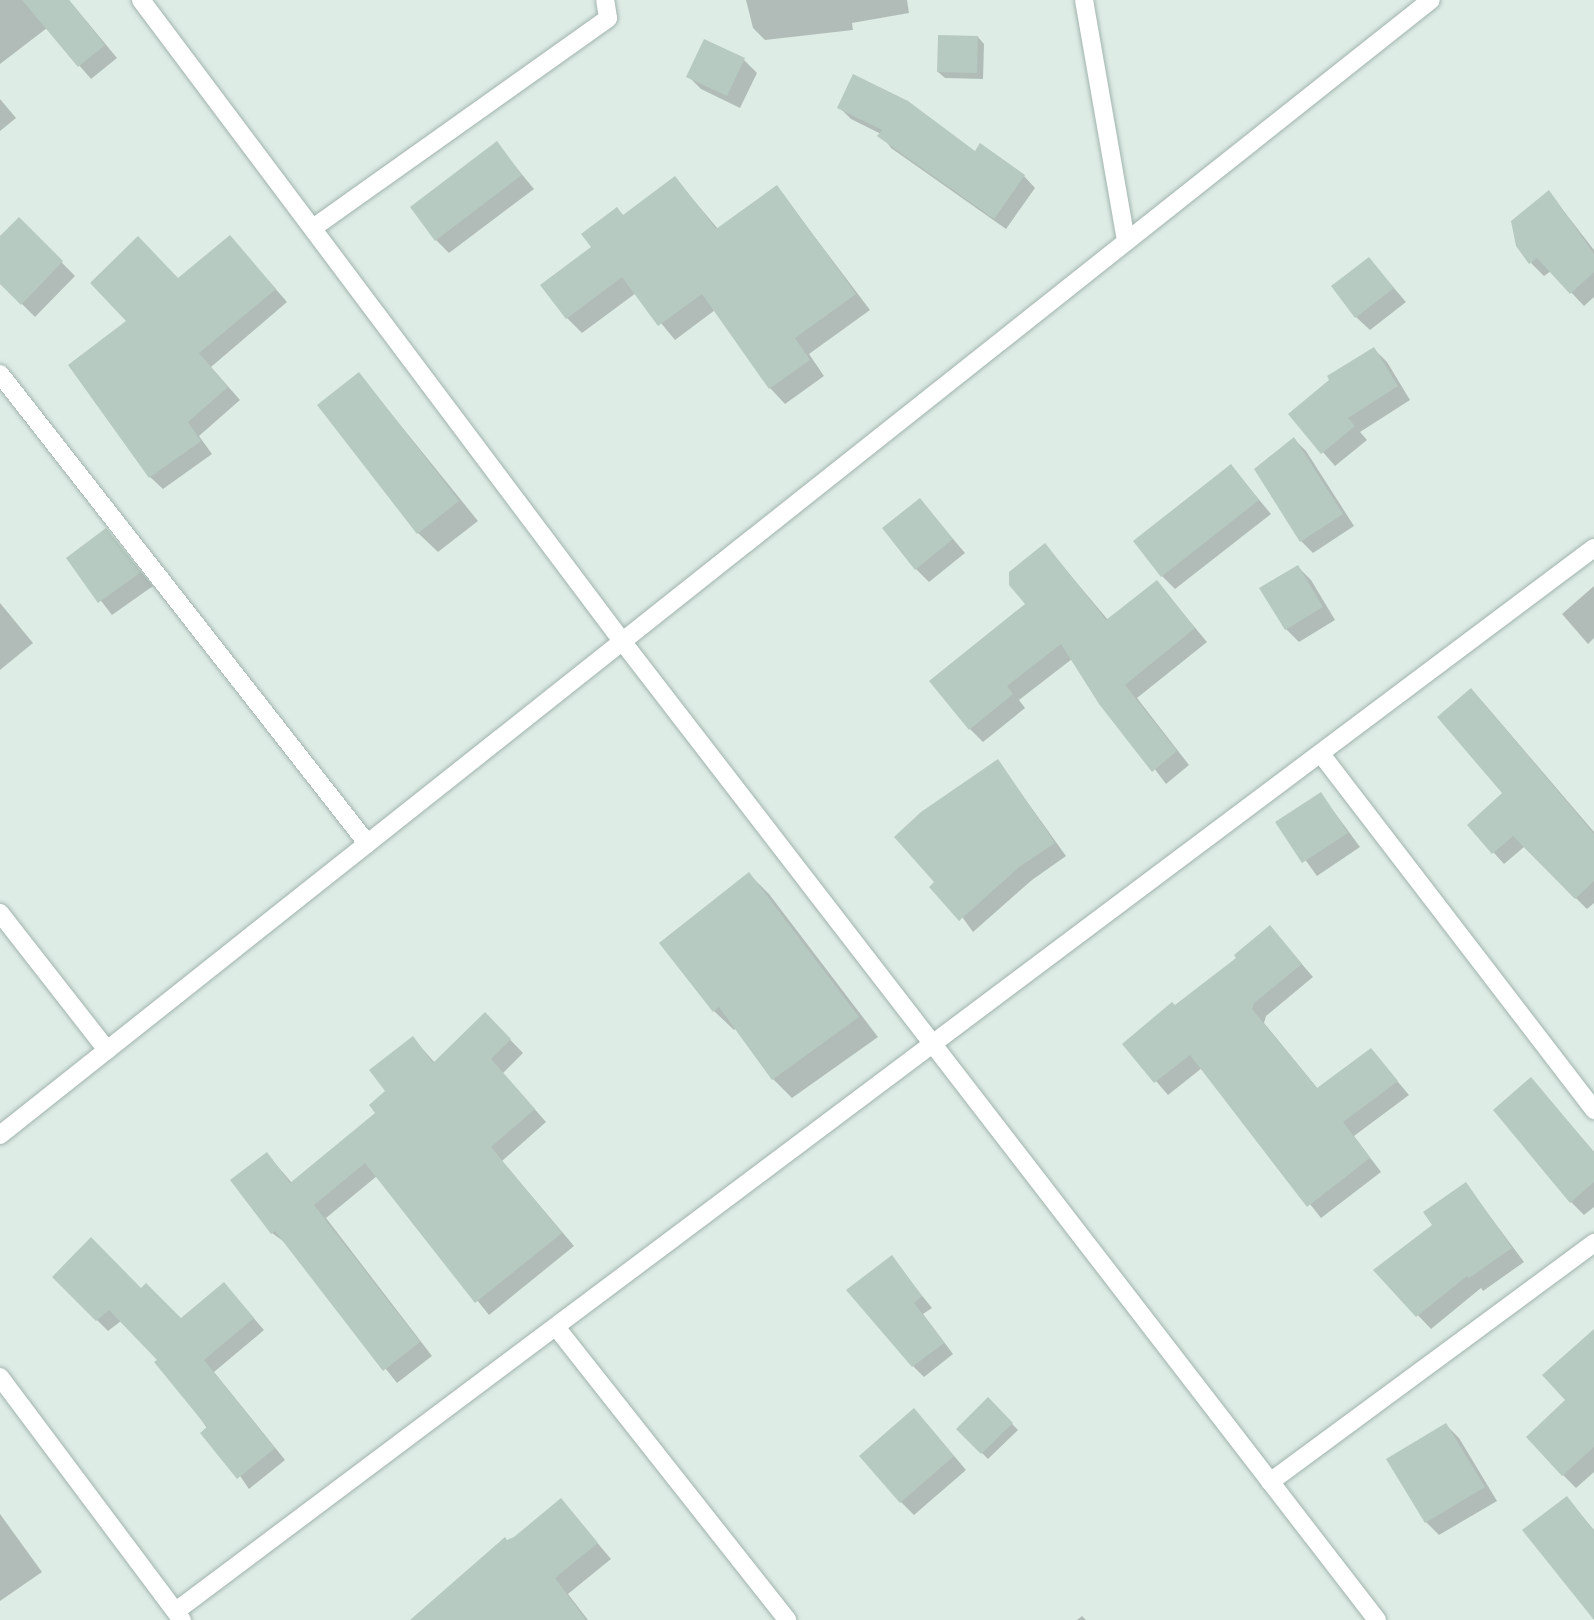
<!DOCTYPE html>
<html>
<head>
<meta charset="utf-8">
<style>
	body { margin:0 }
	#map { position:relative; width:1594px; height:1620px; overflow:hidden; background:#deece6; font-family:"Archivo Narrow",sans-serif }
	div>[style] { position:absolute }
	.shadow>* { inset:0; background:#0003 }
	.building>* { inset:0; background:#b6cac1 }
	.roads { filter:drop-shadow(0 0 2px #a1b4ad) drop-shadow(0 0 2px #a1b4ad) }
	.minor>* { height:18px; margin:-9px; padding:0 9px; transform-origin:9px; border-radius:9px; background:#fff }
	span { translate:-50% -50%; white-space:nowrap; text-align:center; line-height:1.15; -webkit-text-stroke:4.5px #eff8f3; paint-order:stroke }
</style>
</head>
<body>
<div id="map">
	<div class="shadow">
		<i style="clip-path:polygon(0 0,69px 0,117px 58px,91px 79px,47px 28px,0 64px)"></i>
		<i style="clip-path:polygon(746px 0,907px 0,909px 13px,852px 23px,853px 30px,765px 40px,753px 28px)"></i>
		<i style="clip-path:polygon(978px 37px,984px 44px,983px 79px,945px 78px,938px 72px)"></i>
		<i style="clip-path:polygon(744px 60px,757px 73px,740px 108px,701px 89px,688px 76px)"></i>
		<i style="clip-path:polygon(0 99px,16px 118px,0 131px)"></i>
		<i style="clip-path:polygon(839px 107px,975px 153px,1024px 176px,1035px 188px,1006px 229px,891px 148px,881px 134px,851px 119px)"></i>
		<i style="clip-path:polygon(496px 143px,534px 189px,449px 253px,436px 240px)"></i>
		<i style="clip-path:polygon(675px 178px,718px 229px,777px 187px,870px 310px,809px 354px,824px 376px,785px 404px,770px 388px,715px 310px,675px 340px,636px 293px,582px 333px,567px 318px,593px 247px,617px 209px,624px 216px)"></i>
		<i style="clip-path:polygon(1549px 192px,1594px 250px,1594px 297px,1584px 306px,1551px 271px,1544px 276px,1531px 263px)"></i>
		<i style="clip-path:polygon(19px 219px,75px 276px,35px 317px,0 282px,0 238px)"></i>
		<i style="clip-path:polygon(230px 237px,287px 302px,211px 367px,240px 400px,199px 436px,212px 454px,163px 489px,150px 477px,129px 321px)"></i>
		<i style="clip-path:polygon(1369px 259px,1406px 302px,1370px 330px,1356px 317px)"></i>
		<i style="clip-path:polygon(1374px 349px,1387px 362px,1410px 400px,1360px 432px,1367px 440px,1335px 466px,1290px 414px)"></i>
		<i style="clip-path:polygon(359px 374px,478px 521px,438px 552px,418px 533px)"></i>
		<i style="clip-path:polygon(1294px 439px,1306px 451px,1354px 526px,1313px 553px,1301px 541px)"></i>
		<i style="clip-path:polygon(1231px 466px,1271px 514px,1175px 589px,1162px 576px)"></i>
		<i style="clip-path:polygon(920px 500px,965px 553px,929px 582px,916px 569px)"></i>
		<i style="clip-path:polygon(106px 530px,153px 586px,112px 615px,68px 558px)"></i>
		<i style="clip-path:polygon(1045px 545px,1108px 620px,1157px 582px,1207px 642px,1137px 698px,1189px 765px,1166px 784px,1072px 659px,1019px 700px,1025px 708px,983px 742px,970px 729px,1027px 604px)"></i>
		<i style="clip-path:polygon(1298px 567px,1311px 580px,1335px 620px,1299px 642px,1286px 629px)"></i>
		<i style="clip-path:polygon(1594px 586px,1594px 638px,1588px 644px,1562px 614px)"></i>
		<i style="clip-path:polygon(0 603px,33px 643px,0 670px)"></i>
		<i style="clip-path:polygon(1482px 701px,1594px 832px,1594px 903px,1587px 909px,1524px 847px,1504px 864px,1469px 825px,1504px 794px)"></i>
		<i style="clip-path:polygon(998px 761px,1066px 856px,1032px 880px,973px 932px,937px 882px)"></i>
		<i style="clip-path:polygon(1321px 794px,1360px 847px,1317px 876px,1278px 822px)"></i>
		<i style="clip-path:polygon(749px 874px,769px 894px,878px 1037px,792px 1098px,773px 1079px,736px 1028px,734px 1030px,714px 1011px)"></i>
		<i style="clip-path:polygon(1270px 927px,1313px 977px,1266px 1016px,1264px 1023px,1318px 1089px,1371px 1050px,1409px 1095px,1354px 1136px,1381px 1172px,1321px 1218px,1202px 1068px,1168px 1095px,1124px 1044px,1238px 958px)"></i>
		<i style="clip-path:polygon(485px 1014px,523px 1053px,503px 1073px,546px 1122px,502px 1161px,574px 1246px,489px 1315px,377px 1176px,326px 1218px,432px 1356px,397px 1383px,287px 1244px,272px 1233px,267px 1154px,292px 1183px,378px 1113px,413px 1038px,435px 1063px)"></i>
		<i style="clip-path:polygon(1531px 1079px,1594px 1152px,1594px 1207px,1584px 1215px,1571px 1202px)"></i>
		<i style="clip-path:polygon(1466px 1184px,1524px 1262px,1483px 1291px,1481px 1288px,1431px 1329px,1375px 1270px,1434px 1226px)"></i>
		<i style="clip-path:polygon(891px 1257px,932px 1308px,923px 1314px,953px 1354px,924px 1377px,913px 1366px)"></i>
		<i style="clip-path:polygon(54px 1277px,141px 1290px,181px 1320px,224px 1284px,264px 1330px,214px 1372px,285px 1460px,249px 1489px,160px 1360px,121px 1321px,108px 1331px)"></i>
		<i style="clip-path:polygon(1594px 1331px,1594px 1472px,1576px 1488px,1563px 1475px,1567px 1400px)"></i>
		<i style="clip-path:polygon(988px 1399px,1018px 1430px,988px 1459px,958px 1429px)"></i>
		<i style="clip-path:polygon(927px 1424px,966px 1470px,914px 1515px,901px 1502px)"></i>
		<i style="clip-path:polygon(1446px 1425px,1459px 1438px,1497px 1501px,1439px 1535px,1426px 1522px)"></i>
		<i style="clip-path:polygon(1567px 1498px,1594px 1530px,1594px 1618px,1525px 1531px)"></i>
		<i style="clip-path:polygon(561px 1500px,611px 1559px,568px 1594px,588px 1620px,413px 1620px)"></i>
		<i style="clip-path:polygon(0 1514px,42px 1572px,0 1601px)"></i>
		<i style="clip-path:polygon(1082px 1616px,1086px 1620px,1077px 1620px)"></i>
	</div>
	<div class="building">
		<i style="clip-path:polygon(22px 0,69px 0,105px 45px,78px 67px)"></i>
		<i style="clip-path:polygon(938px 35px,978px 36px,977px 73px,937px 72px)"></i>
		<i style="clip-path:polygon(704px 39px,745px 58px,727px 96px,686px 77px)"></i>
		<i style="clip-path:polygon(853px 74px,908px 101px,975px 151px,980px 143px,1025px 175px,994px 219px,877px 136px,882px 130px,837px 108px)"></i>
		<i style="clip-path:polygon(497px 141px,522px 175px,435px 241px,410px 207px)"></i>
		<i style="clip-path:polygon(675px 176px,716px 229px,777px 185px,856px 294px,795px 338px,810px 360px,769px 389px,702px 294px,658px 326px,622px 277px,566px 319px,540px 285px,591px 247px,581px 234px,617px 207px,623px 215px)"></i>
		<i style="clip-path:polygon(1549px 190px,1594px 254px,1594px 272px,1570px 294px,1537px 258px,1529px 264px,1516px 246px,1511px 221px)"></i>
		<i style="clip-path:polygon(19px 217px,63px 261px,21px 305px,0 284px,0 236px)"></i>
		<i style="clip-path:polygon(230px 235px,276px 289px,199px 353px,228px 387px,188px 422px,201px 441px,149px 478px,68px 365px,126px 321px,90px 283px,138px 236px,178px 278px)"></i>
		<i style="clip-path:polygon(1369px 257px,1394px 288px,1355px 318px,1331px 286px)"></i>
		<i style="clip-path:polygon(1374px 347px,1398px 386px,1348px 418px,1355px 426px,1321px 454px,1288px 414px,1329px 380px,1327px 376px)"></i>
		<i style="clip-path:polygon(359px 372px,459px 501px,417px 534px,317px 405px)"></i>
		<i style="clip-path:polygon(1294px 437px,1343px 514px,1300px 542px,1254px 469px)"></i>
		<i style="clip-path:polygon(1231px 464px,1259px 500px,1161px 577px,1133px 541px)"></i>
		<i style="clip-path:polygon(920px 498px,953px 539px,915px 570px,882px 528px)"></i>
		<i style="clip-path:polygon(106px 528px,141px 572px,98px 603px,66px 558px)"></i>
		<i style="clip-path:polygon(1045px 543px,1106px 620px,1157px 580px,1195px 628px,1125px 685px,1177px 751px,1152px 772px,1099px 704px,1061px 644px,1007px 686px,1013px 694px,969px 730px,929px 681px,1025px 604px,1009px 585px,1009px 572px)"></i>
		<i style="clip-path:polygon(1298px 565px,1323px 607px,1285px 630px,1259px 588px)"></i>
		<i style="clip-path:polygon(1471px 688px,1594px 834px,1594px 881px,1575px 899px,1513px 836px,1492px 854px,1467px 825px,1502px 793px,1437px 717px)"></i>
		<i style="clip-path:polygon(998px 759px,1055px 843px,1019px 867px,959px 921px,929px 887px,934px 882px,894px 837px,921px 812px)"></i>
		<i style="clip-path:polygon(1321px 792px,1348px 833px,1302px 863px,1275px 822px)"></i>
		<i style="clip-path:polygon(749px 872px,859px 1017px,772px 1080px,719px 1007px,713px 1012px,659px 943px)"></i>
		<i style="clip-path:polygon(1270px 925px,1302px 964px,1254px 1003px,1252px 1009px,1317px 1088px,1371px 1048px,1398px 1081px,1343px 1122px,1370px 1158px,1307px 1207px,1190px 1055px,1154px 1083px,1122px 1044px,1172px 1002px,1175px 1005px,1236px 958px,1234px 955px)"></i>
		<i style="clip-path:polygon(485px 1012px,511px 1039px,491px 1059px,535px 1109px,491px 1147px,562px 1233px,475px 1303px,365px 1163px,314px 1205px,420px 1342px,383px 1371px,275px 1231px,271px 1234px,230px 1180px,267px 1152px,290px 1183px,375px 1113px,369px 1105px,385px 1091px,369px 1070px,413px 1036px,433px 1063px)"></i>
		<i style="clip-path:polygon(1531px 1077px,1594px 1152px,1594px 1182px,1570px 1203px,1493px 1110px)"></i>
		<i style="clip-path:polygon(1466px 1182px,1512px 1248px,1469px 1278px,1467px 1276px,1416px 1317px,1373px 1270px,1432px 1225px,1423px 1212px)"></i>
		<i style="clip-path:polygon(91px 1237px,141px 1288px,146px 1283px,181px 1318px,224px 1282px,254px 1318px,204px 1360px,275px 1448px,237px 1479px,200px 1433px,207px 1427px,154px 1362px,157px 1360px,109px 1310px,96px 1321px,52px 1277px)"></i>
		<i style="clip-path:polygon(892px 1255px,922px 1296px,914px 1303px,944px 1343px,912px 1367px,846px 1290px)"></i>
		<i style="clip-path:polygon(1594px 1329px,1594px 1447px,1562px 1476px,1526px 1437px,1565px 1400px,1542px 1375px)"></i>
		<i style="clip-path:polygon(988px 1397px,1013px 1423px,981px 1454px,956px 1429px)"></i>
		<i style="clip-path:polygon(914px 1408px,954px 1456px,900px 1503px,859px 1456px)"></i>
		<i style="clip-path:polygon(1446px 1423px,1485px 1487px,1425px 1523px,1386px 1459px)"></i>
		<i style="clip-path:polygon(1567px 1496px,1594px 1531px,1594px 1620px,1522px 1530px)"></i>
		<i style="clip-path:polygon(561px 1498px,598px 1543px,555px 1578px,586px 1620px,410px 1620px,505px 1537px,507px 1540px,514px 1537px)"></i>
	</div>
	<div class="roads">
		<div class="minor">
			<i style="left:141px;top:0;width:801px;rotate:53.12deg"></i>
			<i style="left:622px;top:641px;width:1236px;rotate:52.36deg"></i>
			<i style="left:1084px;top:0;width:245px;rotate:80.1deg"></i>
			<i style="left:313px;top:228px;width:362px;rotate:-35.4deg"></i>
			<i style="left:608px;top:18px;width:18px;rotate:-99deg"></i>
			<i style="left:0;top:374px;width:596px;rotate:51.96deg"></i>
			<i style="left:1321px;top:754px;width:449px;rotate:52.5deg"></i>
			<i style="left:0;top:913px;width:174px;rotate:52deg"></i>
			<i style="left:0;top:1135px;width:1826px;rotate:-38.42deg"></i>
			<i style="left:556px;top:1327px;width:373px;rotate:51.7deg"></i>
			<i style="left:0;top:1377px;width:304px;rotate:53.2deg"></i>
			<i style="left:1270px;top:1482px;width:403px;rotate:-36.4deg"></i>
			<i style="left:176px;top:1611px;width:1772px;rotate:-36.86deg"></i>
		</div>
	</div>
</div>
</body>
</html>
